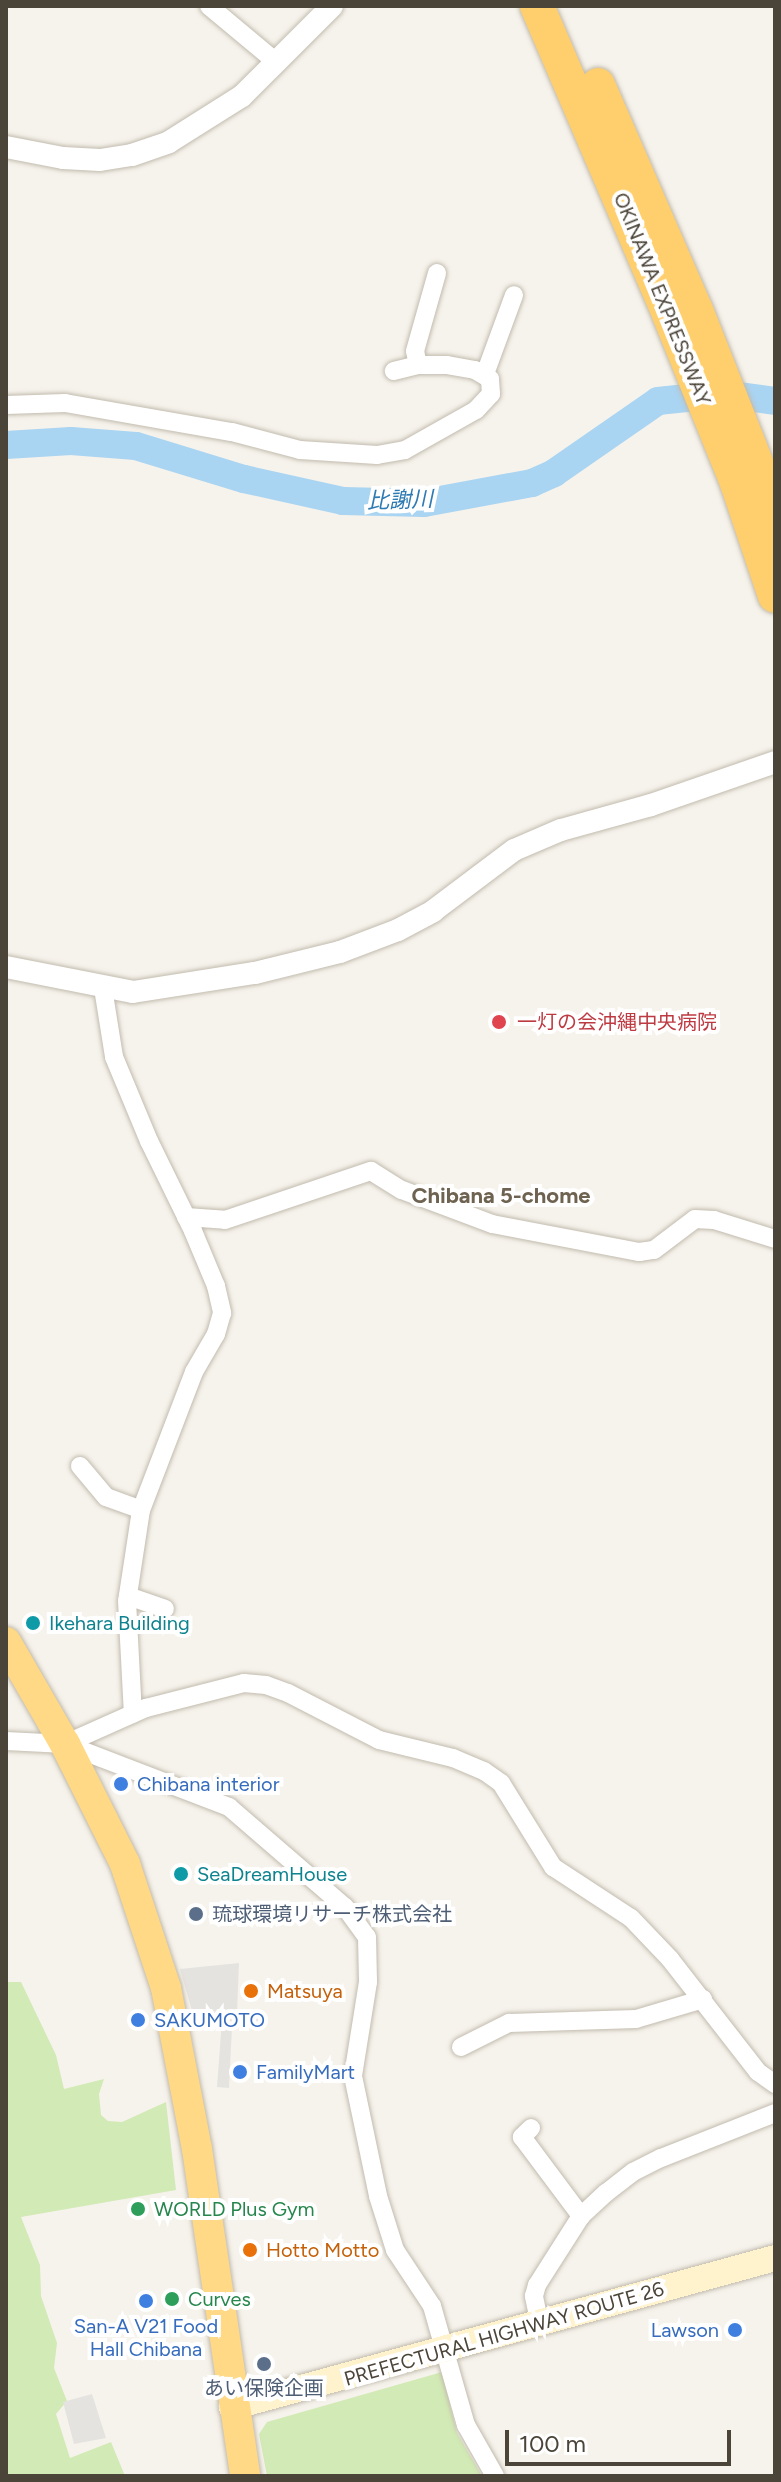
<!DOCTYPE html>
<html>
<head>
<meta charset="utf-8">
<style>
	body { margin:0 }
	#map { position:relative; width:781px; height:2482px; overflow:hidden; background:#f6f3ec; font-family:Figtree,"Noto Sans JP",sans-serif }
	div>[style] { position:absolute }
	.green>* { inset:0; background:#d2eab5 }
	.parking>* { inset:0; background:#e5e3e0 }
	.river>* { height:28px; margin:-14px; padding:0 14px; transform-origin:14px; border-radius:14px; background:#a9d4f2 }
	.roads { filter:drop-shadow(0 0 2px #c2bbae) drop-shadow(0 0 2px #c2bbae) }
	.minor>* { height:18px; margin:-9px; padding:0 9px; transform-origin:9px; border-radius:9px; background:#fff }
	.tertiary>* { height:22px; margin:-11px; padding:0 11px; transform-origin:11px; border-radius:11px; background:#fff }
	.secondary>* { height:26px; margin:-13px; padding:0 13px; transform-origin:13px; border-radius:13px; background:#fff3cd }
	.trunk>* { height:30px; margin:-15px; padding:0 15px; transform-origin:15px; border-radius:15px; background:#ffd985 }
	.motorway>* { height:34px; margin:-17px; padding:0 17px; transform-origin:17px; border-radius:17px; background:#ffcf6e }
	.dots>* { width:22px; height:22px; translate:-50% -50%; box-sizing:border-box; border:4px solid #fff; border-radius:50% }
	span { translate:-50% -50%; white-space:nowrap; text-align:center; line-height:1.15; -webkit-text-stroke:8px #fff; paint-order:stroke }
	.street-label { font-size:20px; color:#4b4439 }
	.health-label { font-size:20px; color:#be3a42 }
	.left { translate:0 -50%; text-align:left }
	.culture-label { font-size:20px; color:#0d838f }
	.shop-label { font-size:20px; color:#366cbe }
	.right { translate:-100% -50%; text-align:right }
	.service-label { font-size:20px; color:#4e5e75 }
	.food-label { font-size:20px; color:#c56008 }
	.leisure-label { font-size:20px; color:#27864d }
	.water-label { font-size:22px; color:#2e7ab2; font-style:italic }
	.neighbourhood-label { font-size:22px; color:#6e6250; font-weight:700 }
	.frame { position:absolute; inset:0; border:8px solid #4b4439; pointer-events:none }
	.scale { position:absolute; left:505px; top:2430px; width:226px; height:36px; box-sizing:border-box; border:4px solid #4b4439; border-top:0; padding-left:10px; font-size:24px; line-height:28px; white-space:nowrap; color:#4b4439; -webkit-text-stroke:6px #fff; paint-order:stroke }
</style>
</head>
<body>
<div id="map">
	<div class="green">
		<i style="clip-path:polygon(6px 1982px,21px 1982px,56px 2055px,64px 2089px,104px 2079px,99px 2094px,101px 2115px,108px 2121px,122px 2122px,166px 2102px,176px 2190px,21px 2217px,40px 2265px,41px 2296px,57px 2343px,54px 2368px,67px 2401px,56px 2414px,70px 2458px,111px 2442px,125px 2476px,6px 2476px)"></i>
		<i style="clip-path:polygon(442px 2372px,457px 2433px,482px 2476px,267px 2476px,259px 2434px,267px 2422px)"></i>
	</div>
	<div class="parking">
		<i style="clip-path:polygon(239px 1963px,237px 2014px,195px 2021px,180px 1969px)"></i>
		<i style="clip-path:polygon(258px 2018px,257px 2026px,232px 2027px,229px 2088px,217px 2087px,222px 2020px)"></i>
		<i style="clip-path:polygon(92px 2394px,106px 2438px,74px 2444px,63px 2402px)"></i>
	</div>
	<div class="river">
		<i style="left:6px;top:445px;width:65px;rotate:-3.5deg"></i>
		<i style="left:71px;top:441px;width:65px;rotate:4.4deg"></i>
		<i style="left:136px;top:446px;width:113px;rotate:17deg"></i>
		<i style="left:244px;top:479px;width:101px;rotate:12.5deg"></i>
		<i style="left:343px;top:501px;width:81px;rotate:1.4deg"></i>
		<i style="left:424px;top:503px;width:110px;rotate:-10.5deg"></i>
		<i style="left:532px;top:483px;width:24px;rotate:-24deg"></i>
		<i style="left:554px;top:473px;width:126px;rotate:-34.7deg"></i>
		<i style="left:658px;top:401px;width:67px;rotate:-6deg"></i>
		<i style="left:725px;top:394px;width:50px;rotate:8deg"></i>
	</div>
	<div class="roads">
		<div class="minor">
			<i style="left:209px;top:6px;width:86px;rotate:39.8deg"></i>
			<i style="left:418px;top:365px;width:14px;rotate:-102deg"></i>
			<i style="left:415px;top:351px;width:81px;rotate:-74.2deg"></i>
			<i style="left:485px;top:374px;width:84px;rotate:-69.8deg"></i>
			<i style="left:6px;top:405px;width:59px;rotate:-1.9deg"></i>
			<i style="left:65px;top:403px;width:169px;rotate:9.9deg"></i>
			<i style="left:232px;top:432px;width:70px;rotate:14.8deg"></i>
			<i style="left:300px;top:450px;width:77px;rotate:3.7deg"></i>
			<i style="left:377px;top:455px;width:28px;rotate:-10deg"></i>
			<i style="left:405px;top:450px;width:81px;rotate:-29.4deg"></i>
			<i style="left:476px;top:410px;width:22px;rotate:-47deg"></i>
			<i style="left:491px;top:394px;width:15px;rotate:-94deg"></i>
			<i style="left:490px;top:379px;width:17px;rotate:-149deg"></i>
			<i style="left:475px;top:370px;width:28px;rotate:-170deg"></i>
			<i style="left:447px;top:365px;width:29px;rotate:180deg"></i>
			<i style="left:418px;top:365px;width:25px;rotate:166deg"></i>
			<i style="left:103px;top:988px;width:70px;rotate:80.9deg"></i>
			<i style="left:114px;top:1057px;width:91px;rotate:67.4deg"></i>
			<i style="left:149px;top:1141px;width:100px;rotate:63.9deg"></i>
			<i style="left:193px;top:1231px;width:60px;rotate:67.3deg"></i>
			<i style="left:216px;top:1286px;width:28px;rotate:77deg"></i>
			<i style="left:222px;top:1313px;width:22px;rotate:106deg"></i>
			<i style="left:216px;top:1334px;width:44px;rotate:120.1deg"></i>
			<i style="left:194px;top:1372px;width:148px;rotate:111deg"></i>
			<i style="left:141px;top:1510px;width:92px;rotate:98.7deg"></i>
			<i style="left:127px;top:1601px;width:113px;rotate:87deg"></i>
			<i style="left:186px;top:1217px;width:39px;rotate:4deg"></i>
			<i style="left:225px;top:1220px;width:154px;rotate:-18.6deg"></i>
			<i style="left:371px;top:1171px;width:36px;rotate:32deg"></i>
			<i style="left:402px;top:1190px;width:96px;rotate:20.7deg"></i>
			<i style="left:492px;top:1224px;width:150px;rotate:10.8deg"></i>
			<i style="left:639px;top:1252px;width:15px;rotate:-8deg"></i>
			<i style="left:654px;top:1250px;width:51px;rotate:-37.1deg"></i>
			<i style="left:695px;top:1219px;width:19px;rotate:3deg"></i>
			<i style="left:714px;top:1220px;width:64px;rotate:17.3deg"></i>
			<i style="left:80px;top:1466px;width:40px;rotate:50deg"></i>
			<i style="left:106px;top:1497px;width:37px;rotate:20deg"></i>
			<i style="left:128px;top:1596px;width:39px;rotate:19deg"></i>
			<i style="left:6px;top:1741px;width:59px;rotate:2.9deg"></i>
			<i style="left:65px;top:1744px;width:89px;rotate:-24deg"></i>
			<i style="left:146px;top:1708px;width:101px;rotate:-14.3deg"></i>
			<i style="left:244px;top:1683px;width:22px;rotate:5deg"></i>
			<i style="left:266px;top:1685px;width:23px;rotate:20deg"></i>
			<i style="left:288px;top:1693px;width:102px;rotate:27.3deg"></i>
			<i style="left:379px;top:1740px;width:76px;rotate:13.7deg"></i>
			<i style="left:453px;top:1758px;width:34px;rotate:23deg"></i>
			<i style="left:484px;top:1771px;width:21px;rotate:35deg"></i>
			<i style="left:501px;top:1783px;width:99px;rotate:58.2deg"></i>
			<i style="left:553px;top:1867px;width:93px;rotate:33.2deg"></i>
			<i style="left:631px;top:1918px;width:57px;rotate:46.4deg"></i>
			<i style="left:670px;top:1959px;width:143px;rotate:52.1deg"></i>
			<i style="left:758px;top:2072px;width:21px;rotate:35deg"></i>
			<i style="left:65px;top:1744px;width:176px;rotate:21deg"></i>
			<i style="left:229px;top:1807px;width:153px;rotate:40.8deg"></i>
			<i style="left:345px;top:1907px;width:37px;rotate:54deg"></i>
			<i style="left:367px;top:1937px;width:45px;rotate:88.7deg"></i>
			<i style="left:368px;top:1982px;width:95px;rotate:99.1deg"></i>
			<i style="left:353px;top:2076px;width:123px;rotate:78.2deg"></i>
			<i style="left:378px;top:2196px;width:57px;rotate:72.5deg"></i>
			<i style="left:395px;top:2250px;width:67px;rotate:56.5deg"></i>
			<i style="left:432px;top:2306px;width:124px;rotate:74.1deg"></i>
			<i style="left:466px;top:2425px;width:59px;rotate:60.4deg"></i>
			<i style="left:461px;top:2047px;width:54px;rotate:-26.6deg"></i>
			<i style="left:509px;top:2023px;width:127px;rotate:-1.8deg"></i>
			<i style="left:636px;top:2019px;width:70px;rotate:-16.6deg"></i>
			<i style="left:531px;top:2128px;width:13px;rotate:135deg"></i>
			<i style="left:522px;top:2137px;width:99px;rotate:53.2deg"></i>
			<i style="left:540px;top:2325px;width:30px;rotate:-102deg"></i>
			<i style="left:534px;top:2296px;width:11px;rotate:-75deg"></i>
			<i style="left:537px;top:2285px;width:82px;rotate:-57.5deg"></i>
			<i style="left:581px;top:2216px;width:34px;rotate:-43deg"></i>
			<i style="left:606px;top:2193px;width:34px;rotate:-38deg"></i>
			<i style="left:633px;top:2172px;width:31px;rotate:-27deg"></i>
			<i style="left:661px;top:2158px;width:123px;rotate:-21.5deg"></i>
		</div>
		<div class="tertiary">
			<i style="left:6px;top:147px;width:58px;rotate:10.9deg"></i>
			<i style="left:63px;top:158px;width:37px;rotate:3deg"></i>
			<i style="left:100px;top:160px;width:32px;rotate:-9deg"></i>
			<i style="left:132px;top:155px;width:39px;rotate:-19deg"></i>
			<i style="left:169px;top:142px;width:86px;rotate:-32.2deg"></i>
			<i style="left:242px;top:96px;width:127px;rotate:-45deg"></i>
			<i style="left:6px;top:967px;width:129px;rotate:11.1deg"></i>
			<i style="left:133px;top:992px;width:123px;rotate:-8.9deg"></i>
			<i style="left:255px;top:973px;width:88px;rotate:-13.9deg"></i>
			<i style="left:340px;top:952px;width:62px;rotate:-20.8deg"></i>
			<i style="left:398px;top:930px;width:40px;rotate:-28deg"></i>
			<i style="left:433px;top:911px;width:101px;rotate:-37deg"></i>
			<i style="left:514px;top:850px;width:51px;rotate:-23.1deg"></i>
			<i style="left:561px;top:830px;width:93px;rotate:-15.5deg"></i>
			<i style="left:651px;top:805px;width:131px;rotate:-19.1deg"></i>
		</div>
		<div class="secondary">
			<i style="left:232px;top:2407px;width:563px;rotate:-15.34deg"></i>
		</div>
		<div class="trunk">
			<i style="left:6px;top:1642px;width:118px;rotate:60deg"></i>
			<i style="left:65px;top:1744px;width:134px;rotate:63.4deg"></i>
			<i style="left:125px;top:1864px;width:131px;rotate:71.7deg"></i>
			<i style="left:166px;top:1988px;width:164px;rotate:79.1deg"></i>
			<i style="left:197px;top:2149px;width:331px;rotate:81.6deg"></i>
		</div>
		<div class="motorway">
			<i style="left:537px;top:6px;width:338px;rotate:66.8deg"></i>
			<i style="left:670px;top:317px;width:179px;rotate:68deg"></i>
			<i style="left:737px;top:483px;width:119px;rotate:71.4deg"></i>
			<i style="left:598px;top:85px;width:245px;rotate:66.5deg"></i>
			<i style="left:696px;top:310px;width:169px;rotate:68.5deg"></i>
			<i style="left:758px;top:467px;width:58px;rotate:72.8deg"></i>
		</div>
	</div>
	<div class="dots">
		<i style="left:499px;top:1022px;background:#e0444e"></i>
		<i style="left:33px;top:1623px;background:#0f9aa8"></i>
		<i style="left:121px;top:1784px;background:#3f7fe0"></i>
		<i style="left:181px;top:1874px;background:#0f9aa8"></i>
		<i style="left:196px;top:1914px;background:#5c6f8a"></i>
		<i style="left:251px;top:1991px;background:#e8710a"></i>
		<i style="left:138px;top:2020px;background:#3f7fe0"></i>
		<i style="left:240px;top:2072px;background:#3f7fe0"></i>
		<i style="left:138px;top:2209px;background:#2e9e5b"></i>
		<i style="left:250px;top:2250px;background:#e8710a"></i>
		<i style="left:172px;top:2299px;background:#2e9e5b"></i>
		<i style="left:146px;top:2301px;background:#3f7fe0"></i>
		<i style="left:735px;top:2330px;background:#3f7fe0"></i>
		<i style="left:264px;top:2364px;background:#5c6f8a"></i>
	</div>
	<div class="street-label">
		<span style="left:662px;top:299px;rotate:68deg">OKINAWA EXPRESSWAY</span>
		<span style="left:504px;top:2334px;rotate:-16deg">PREFECTURAL HIGHWAY ROUTE 26</span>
	</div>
	<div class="health-label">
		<span class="left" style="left:517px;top:1022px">一灯の会沖縄中央病院</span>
	</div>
	<div class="culture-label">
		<span class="left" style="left:49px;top:1623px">Ikehara Building</span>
		<span class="left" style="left:197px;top:1874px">SeaDreamHouse</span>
	</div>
	<div class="shop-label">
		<span class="left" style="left:137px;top:1784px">Chibana interior</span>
		<span class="left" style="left:154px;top:2020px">SAKUMOTO</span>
		<span class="left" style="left:256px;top:2072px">FamilyMart</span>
		<span style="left:146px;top:2338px">San-A V21 Food<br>Hall Chibana</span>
		<span class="right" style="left:719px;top:2330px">Lawson</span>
	</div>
	<div class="service-label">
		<span class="left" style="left:212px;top:1914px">琉球環境リサーチ株式会社</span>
		<span style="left:264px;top:2388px">あい保険企画</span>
	</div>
	<div class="food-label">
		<span class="left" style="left:267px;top:1991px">Matsuya</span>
		<span class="left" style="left:266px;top:2250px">Hotto Motto</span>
	</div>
	<div class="leisure-label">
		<span class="left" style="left:154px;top:2209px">WORLD Plus Gym</span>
		<span class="left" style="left:188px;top:2299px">Curves</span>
	</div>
	<div class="water-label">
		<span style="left:400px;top:500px;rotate:-2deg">比謝川</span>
	</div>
	<div class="neighbourhood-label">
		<span style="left:501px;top:1196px">Chibana 5-chome</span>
	</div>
	<div class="frame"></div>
	<div class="scale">100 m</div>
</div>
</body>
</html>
